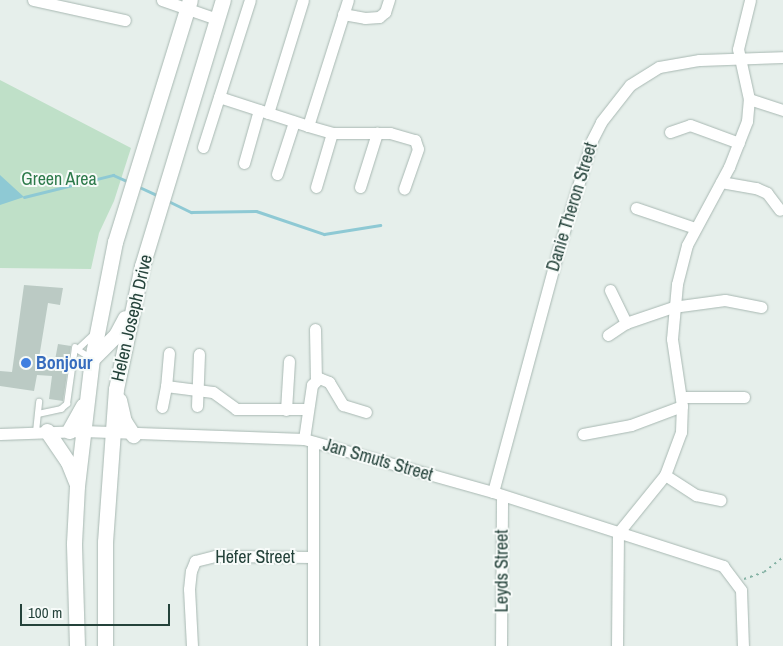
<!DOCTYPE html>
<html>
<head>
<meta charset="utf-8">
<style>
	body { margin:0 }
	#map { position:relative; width:783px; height:646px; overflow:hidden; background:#e6efeb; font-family:"Archivo Narrow",sans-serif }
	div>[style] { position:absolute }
	.green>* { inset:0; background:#bfe0c8 }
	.water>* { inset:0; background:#8ec9d4 }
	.stream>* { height:3px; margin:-1.5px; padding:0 1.5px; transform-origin:1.5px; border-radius:1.5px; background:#8ec9d4 }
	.building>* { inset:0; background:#bbcac4 }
	.path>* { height:2px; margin-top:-1px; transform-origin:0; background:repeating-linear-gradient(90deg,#86b3a5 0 2.5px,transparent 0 6.5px) }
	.roads { filter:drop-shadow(0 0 1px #a8b8b2) drop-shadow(0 0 1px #a8b8b2) }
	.lane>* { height:5.5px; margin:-2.75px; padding:0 2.75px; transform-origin:2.75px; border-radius:2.75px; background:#fff }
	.street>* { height:11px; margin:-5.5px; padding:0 5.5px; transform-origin:5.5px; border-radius:5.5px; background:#fff }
	.secondary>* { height:15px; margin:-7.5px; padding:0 7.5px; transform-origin:7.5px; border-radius:7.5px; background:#fff }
	.dots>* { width:14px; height:14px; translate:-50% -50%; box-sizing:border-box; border:2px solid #f7fbf9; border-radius:50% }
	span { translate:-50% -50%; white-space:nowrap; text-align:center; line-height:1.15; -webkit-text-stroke:4px #f7fbf9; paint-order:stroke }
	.park-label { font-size:18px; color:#2d7a4b }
	.street-label { font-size:18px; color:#24423a }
	.shop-label { font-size:18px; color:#366cbe; font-weight:700 }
	.left { translate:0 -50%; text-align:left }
	.scale { position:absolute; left:20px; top:604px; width:150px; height:22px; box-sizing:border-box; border:2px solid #24423a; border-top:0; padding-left:6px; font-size:15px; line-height:18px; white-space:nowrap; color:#24423a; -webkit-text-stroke:4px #f7fbf9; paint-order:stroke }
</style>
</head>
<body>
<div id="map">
	<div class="green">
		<i style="clip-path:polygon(0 80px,131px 148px,114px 201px,99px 233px,91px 269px,0 268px)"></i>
	</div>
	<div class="water">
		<i style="clip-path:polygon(0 175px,24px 197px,0 205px)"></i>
	</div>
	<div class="stream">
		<i style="left:137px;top:186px;width:23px;rotate:25deg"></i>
		<i style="left:24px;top:197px;width:92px;rotate:-13.9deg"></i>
		<i style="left:113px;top:175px;width:17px;rotate:24deg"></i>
		<i style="left:166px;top:200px;width:28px;rotate:26deg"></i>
		<i style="left:191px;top:212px;width:65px;rotate:-0.9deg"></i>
		<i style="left:256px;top:211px;width:72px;rotate:18.7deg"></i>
		<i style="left:324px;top:234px;width:57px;rotate:-9.1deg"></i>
	</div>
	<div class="building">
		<i style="clip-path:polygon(24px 285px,63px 288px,60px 305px,48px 303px,39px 358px,55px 360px,58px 344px,71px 346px,63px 401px,49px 399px,52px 376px,37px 375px,34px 391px,0 386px,0 371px,12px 372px)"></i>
	</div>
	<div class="path">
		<i style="left:744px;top:579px;width:21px;rotate:-19deg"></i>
		<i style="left:764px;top:572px;width:24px;rotate:-38deg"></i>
	</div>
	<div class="roads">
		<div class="lane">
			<i style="left:90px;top:358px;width:15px;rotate:-148deg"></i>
			<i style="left:77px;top:350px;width:23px;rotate:-43deg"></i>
			<i style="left:38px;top:414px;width:24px;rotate:-12deg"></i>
			<i style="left:61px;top:409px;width:8px;rotate:-40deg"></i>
			<i style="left:67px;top:404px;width:57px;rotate:-81.9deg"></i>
			<i style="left:36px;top:432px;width:30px;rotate:-84deg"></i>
		</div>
		<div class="street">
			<i style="left:33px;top:0;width:94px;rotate:12.3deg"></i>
			<i style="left:162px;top:0;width:58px;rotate:19.1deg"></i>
			<i style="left:343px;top:14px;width:22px;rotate:10deg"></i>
			<i style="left:365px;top:18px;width:14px;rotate:-4deg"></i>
			<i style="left:379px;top:17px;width:8px;rotate:-40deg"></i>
			<i style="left:385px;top:12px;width:13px;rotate:-72deg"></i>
			<i style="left:219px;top:97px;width:94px;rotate:18deg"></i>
			<i style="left:308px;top:126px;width:132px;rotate:-72.4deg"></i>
			<i style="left:749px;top:99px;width:36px;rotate:18deg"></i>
			<i style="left:268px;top:113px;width:118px;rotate:-72.8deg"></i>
			<i style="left:308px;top:126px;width:25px;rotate:16deg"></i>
			<i style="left:332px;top:133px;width:58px"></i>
			<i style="left:390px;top:133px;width:26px;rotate:16deg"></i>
			<i style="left:415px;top:140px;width:9px;rotate:72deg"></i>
			<i style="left:418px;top:149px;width:42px;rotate:109.3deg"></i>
			<i style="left:670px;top:132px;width:21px;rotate:-19deg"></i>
			<i style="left:690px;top:125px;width:52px;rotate:20.2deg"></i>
			<i style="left:203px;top:147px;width:154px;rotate:-72.3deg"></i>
			<i style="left:244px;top:163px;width:55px;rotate:-74.2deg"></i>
			<i style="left:277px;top:174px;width:55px;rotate:-71.9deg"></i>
			<i style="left:721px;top:182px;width:36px;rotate:10deg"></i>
			<i style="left:756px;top:188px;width:12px;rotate:24deg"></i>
			<i style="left:767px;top:193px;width:21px;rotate:53deg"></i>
			<i style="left:316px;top:187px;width:56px;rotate:-73.5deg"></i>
			<i style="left:360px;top:187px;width:57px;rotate:-72.5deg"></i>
			<i style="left:636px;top:208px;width:62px;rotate:18.7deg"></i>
			<i style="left:610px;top:290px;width:37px;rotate:64deg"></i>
			<i style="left:315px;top:329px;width:51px;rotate:88.9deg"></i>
			<i style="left:608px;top:335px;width:22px;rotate:-34deg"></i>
			<i style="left:626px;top:323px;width:50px;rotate:-18.8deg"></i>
			<i style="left:673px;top:307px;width:52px;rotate:-7.7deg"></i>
			<i style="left:725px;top:300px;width:37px;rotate:11deg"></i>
			<i style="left:169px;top:353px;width:33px;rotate:95deg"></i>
			<i style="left:166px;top:386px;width:47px;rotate:7.3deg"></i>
			<i style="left:213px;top:392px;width:29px;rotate:36deg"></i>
			<i style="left:236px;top:409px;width:72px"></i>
			<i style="left:681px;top:397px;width:63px"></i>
			<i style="left:197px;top:406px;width:52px;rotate:-87.8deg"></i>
			<i style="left:162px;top:407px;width:21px;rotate:-79deg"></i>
			<i style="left:286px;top:410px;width:49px;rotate:-86.5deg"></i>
			<i style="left:0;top:434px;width:83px;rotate:-2.1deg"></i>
			<i style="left:83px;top:431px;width:221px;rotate:2.1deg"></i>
			<i style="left:304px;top:439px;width:196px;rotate:15.7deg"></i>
			<i style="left:493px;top:492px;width:242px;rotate:17.8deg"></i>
			<i style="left:723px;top:566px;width:30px;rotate:53deg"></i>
			<i style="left:741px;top:590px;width:56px;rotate:88deg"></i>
			<i style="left:583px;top:434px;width:49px;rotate:-10.6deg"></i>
			<i style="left:631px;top:425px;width:54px;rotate:-20.4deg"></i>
			<i style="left:304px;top:439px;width:55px;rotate:-81.6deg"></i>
			<i style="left:312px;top:385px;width:10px;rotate:-45deg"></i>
			<i style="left:319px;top:378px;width:11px;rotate:22deg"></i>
			<i style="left:329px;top:382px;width:27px;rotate:59deg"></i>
			<i style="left:343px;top:405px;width:24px;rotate:17deg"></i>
			<i style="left:665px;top:475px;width:37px;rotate:33deg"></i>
			<i style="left:696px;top:495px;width:25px;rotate:12deg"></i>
			<i style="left:493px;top:492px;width:246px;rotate:-74.9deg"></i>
			<i style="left:557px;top:254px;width:119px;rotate:-72.9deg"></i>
			<i style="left:592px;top:140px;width:20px;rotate:-63deg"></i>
			<i style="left:601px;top:122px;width:47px;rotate:-51.9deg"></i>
			<i style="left:630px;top:85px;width:34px;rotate:-32deg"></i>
			<i style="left:659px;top:67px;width:41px;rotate:-9.9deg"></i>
			<i style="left:699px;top:60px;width:84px;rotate:-2deg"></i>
			<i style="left:192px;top:646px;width:57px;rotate:-93deg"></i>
			<i style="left:189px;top:589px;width:18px;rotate:-84deg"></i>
			<i style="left:191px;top:571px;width:11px;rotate:-68deg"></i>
			<i style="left:195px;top:561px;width:21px;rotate:-14deg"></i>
			<i style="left:215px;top:556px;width:97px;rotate:0.6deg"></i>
			<i style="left:313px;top:646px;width:204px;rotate:-90deg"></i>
			<i style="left:501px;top:646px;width:150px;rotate:-89.6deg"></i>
			<i style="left:617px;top:646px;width:113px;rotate:-89.5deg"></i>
			<i style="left:618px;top:533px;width:75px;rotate:-51deg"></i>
			<i style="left:665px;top:475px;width:46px;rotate:-69.6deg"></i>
			<i style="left:681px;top:432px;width:26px;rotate:-88deg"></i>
			<i style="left:682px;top:406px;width:68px;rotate:-98.5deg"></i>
			<i style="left:672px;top:339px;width:55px;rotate:-84.8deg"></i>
			<i style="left:677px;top:284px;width:40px;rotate:-75.6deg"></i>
			<i style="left:687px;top:245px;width:89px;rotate:-61.7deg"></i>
			<i style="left:729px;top:167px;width:49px;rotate:-68.6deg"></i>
			<i style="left:747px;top:121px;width:22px;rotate:-85deg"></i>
			<i style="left:749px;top:99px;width:51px;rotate:-102.4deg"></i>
			<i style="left:738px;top:49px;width:50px;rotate:-76.2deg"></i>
		</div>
		<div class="secondary">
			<i style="left:92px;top:359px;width:34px;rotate:-45deg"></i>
			<i style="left:116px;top:335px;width:19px;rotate:-62deg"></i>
			<i style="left:119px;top:400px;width:22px;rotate:77deg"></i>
			<i style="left:124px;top:421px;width:17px;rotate:57deg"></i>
			<i style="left:47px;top:431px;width:37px;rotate:56deg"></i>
			<i style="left:68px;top:462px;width:22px;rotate:68deg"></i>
			<i style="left:69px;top:431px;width:29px;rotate:-61deg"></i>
			<i style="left:77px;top:646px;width:103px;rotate:-91.7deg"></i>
			<i style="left:74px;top:543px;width:57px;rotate:-87deg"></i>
			<i style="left:77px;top:486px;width:128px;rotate:-83.3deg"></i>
			<i style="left:92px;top:359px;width:119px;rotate:-78.9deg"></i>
			<i style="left:115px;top:242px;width:253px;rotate:-72.8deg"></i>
			<i style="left:105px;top:646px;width:104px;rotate:-90deg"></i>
			<i style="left:105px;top:542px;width:153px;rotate:-85.9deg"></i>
			<i style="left:116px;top:389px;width:126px;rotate:-78.1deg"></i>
			<i style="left:142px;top:266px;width:278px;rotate:-73.1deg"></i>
		</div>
	</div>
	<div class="dots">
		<i style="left:26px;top:363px;background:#3f7fe0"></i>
	</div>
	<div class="park-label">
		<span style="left:59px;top:179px">Green Area</span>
	</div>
	<div class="street-label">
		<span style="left:572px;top:207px;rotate:-73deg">Danie Theron Street</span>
		<span style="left:132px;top:318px;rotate:-77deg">Helen Joseph Drive</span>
		<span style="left:378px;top:460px;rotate:16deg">Jan Smuts Street</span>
		<span style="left:255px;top:557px">Hefer Street</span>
		<span style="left:502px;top:571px;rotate:-90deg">Leyds Street</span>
	</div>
	<div class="shop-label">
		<span class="left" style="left:36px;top:363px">Bonjour</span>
	</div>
	<div class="scale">100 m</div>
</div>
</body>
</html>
